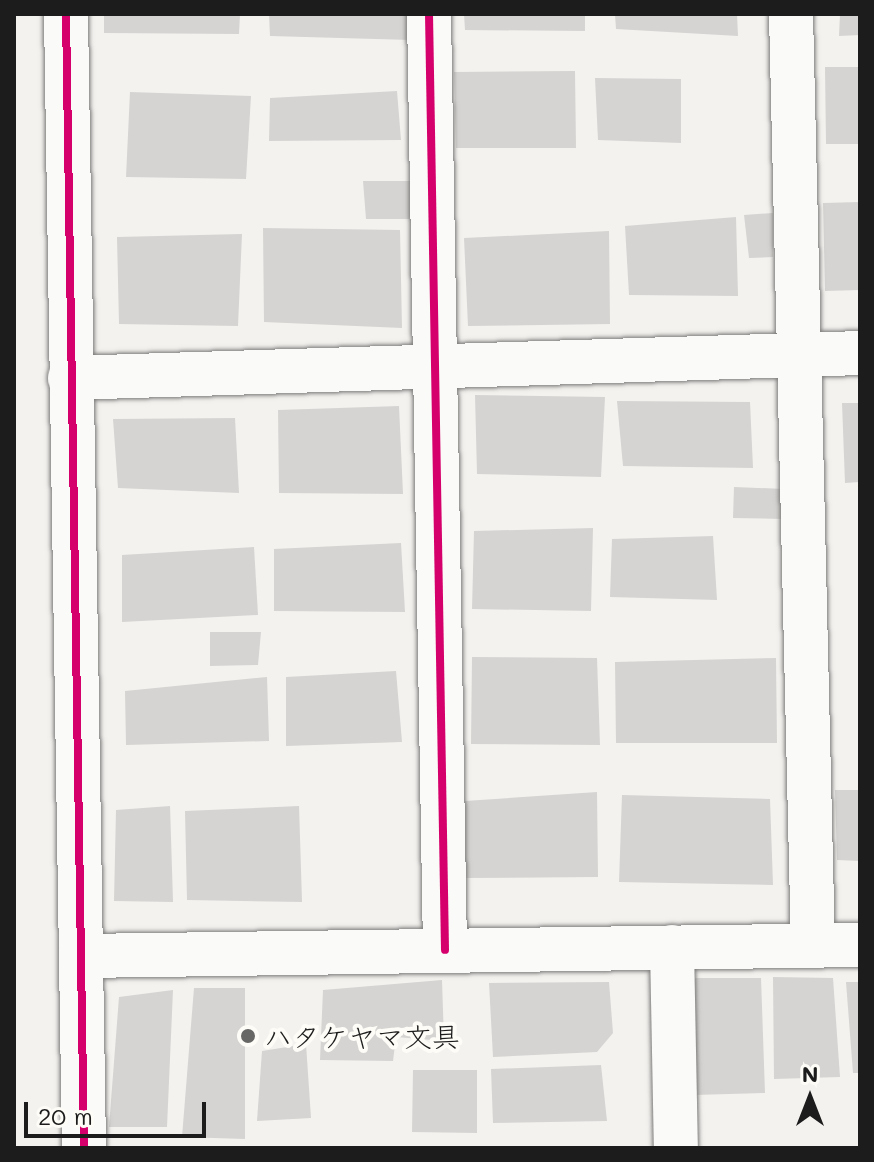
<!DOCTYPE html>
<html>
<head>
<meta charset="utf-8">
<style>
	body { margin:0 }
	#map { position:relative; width:874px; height:1162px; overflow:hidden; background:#f3f2ef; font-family:Mali,"Klee One",sans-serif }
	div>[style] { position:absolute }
	.building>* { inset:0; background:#d5d4d2 }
	.roads { filter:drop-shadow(0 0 2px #7d7c7b) drop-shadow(0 0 2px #7d7c7b) }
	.minor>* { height:44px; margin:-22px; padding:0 22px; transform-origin:22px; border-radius:22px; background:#fafaf8 }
	.cycleway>* { height:8px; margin:-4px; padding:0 4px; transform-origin:4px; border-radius:4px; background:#d6006c }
	.dots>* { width:22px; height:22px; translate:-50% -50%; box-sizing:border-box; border:4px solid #fdfcf7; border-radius:50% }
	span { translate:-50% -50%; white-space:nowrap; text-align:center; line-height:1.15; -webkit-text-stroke:8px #fdfcf7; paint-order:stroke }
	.poi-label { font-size:28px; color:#1c1c1c }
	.left { translate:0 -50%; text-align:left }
	.frame { position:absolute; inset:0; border:16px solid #1c1c1c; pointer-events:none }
	.north { position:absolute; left:770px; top:1058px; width:80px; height:80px; -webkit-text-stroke:6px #fdfcf7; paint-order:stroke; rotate:0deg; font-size:22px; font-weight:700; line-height:32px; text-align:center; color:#1c1c1c }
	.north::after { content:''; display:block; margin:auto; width:28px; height:36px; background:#1c1c1c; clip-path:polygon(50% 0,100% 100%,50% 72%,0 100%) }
	.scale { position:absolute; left:24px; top:1102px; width:182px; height:36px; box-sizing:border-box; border:4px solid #1c1c1c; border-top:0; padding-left:10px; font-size:24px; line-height:28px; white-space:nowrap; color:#1c1c1c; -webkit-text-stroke:6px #fdfcf7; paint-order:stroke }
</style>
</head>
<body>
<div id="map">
	<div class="building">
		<i style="clip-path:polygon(104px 14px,240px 14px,239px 34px,104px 33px)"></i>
		<i style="clip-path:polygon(269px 14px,411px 14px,411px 40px,270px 36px)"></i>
		<i style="clip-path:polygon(464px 14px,585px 14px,585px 31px,465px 30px)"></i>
		<i style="clip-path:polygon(615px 14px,737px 14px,738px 36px,616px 29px)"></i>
		<i style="clip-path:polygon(840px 14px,860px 14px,860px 35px,839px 36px)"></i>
		<i style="clip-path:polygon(825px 67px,860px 67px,860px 144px,826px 144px)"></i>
		<i style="clip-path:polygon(575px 71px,576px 148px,456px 148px,454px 72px)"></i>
		<i style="clip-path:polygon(595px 78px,681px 79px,681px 143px,598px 140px)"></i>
		<i style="clip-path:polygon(397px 91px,401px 140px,269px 141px,270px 98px)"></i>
		<i style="clip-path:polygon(130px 92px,251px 96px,246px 179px,126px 177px)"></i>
		<i style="clip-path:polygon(363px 181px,414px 181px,414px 219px,366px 219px)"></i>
		<i style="clip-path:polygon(860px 202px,860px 290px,825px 291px,823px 203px)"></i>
		<i style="clip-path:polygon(773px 213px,773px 257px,749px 258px,744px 215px)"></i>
		<i style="clip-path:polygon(736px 217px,738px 296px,629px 295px,625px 226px)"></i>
		<i style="clip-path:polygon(263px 228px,400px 230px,402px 328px,264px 322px)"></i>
		<i style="clip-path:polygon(609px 231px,610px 324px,468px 326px,464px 238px)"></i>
		<i style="clip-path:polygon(242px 234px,238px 326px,119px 324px,117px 237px)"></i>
		<i style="clip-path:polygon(475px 395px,605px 397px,601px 477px,477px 474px)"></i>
		<i style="clip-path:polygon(617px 401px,750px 402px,753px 468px,623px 466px)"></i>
		<i style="clip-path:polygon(842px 403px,860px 403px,860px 482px,845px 483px)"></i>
		<i style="clip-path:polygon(399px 406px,403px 494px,279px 493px,278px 410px)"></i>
		<i style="clip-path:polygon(235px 418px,239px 493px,118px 488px,113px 419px)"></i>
		<i style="clip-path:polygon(734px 487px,784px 489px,783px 519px,733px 518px)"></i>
		<i style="clip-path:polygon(593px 528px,591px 611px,472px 609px,474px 531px)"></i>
		<i style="clip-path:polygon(713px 536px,717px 600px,610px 597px,612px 539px)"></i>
		<i style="clip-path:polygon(401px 543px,405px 612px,274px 611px,274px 549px)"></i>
		<i style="clip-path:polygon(254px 547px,258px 615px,122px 622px,122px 555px)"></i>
		<i style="clip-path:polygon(210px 632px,261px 632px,258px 665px,210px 666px)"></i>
		<i style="clip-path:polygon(472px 657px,597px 658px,600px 745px,471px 744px)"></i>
		<i style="clip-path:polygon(776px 658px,777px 743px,616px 743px,615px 662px)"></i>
		<i style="clip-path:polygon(396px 671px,402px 742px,286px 746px,286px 677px)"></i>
		<i style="clip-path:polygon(267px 677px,269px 741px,126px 745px,125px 691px)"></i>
		<i style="clip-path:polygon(835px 790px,860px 790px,860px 861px,837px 860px)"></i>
		<i style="clip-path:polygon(597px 792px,598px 877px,465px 878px,465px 801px)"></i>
		<i style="clip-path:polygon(622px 795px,770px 799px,773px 885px,619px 882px)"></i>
		<i style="clip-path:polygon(170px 806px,173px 902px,114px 901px,116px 810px)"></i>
		<i style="clip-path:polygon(299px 806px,302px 902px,187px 900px,185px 811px)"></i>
		<i style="clip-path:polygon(773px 977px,833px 978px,840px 1077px,774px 1079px)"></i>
		<i style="clip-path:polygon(693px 978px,761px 978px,765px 1093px,694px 1095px)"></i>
		<i style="clip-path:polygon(442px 980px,444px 1041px,396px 1037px,393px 1061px,320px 1060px,323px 990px)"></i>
		<i style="clip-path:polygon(609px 982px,613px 1033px,597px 1052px,493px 1057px,489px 983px)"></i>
		<i style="clip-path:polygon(846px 982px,860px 982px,860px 1073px,853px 1073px)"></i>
		<i style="clip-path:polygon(194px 988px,245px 988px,245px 1139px,182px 1137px)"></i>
		<i style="clip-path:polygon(173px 990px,167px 1127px,109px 1127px,119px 997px)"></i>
		<i style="clip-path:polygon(306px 1044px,311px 1118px,257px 1121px,262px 1051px)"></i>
		<i style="clip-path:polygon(601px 1065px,607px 1121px,493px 1123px,491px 1069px)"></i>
		<i style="clip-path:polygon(413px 1070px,477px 1070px,477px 1133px,412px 1132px)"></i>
	</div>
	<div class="roads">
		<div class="minor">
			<i style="left:66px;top:14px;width:1134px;rotate:89.09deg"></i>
			<i style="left:429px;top:14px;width:936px;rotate:89.02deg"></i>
			<i style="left:791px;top:14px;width:931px;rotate:88.65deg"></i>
			<i style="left:70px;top:378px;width:790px;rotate:-1.81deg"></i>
			<i style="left:672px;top:947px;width:201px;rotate:88.9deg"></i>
			<i style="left:81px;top:956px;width:779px;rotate:-0.81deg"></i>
		</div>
	</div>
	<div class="cycleway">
		<i style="left:66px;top:14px;width:1134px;rotate:89.09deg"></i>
		<i style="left:429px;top:14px;width:936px;rotate:89.02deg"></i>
	</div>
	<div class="dots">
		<i style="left:248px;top:1036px;background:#676766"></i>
	</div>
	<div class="poi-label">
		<span class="left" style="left:264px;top:1036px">ハタケヤマ文具</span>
	</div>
	<div class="frame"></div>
	<div class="north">N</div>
	<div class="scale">20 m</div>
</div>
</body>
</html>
